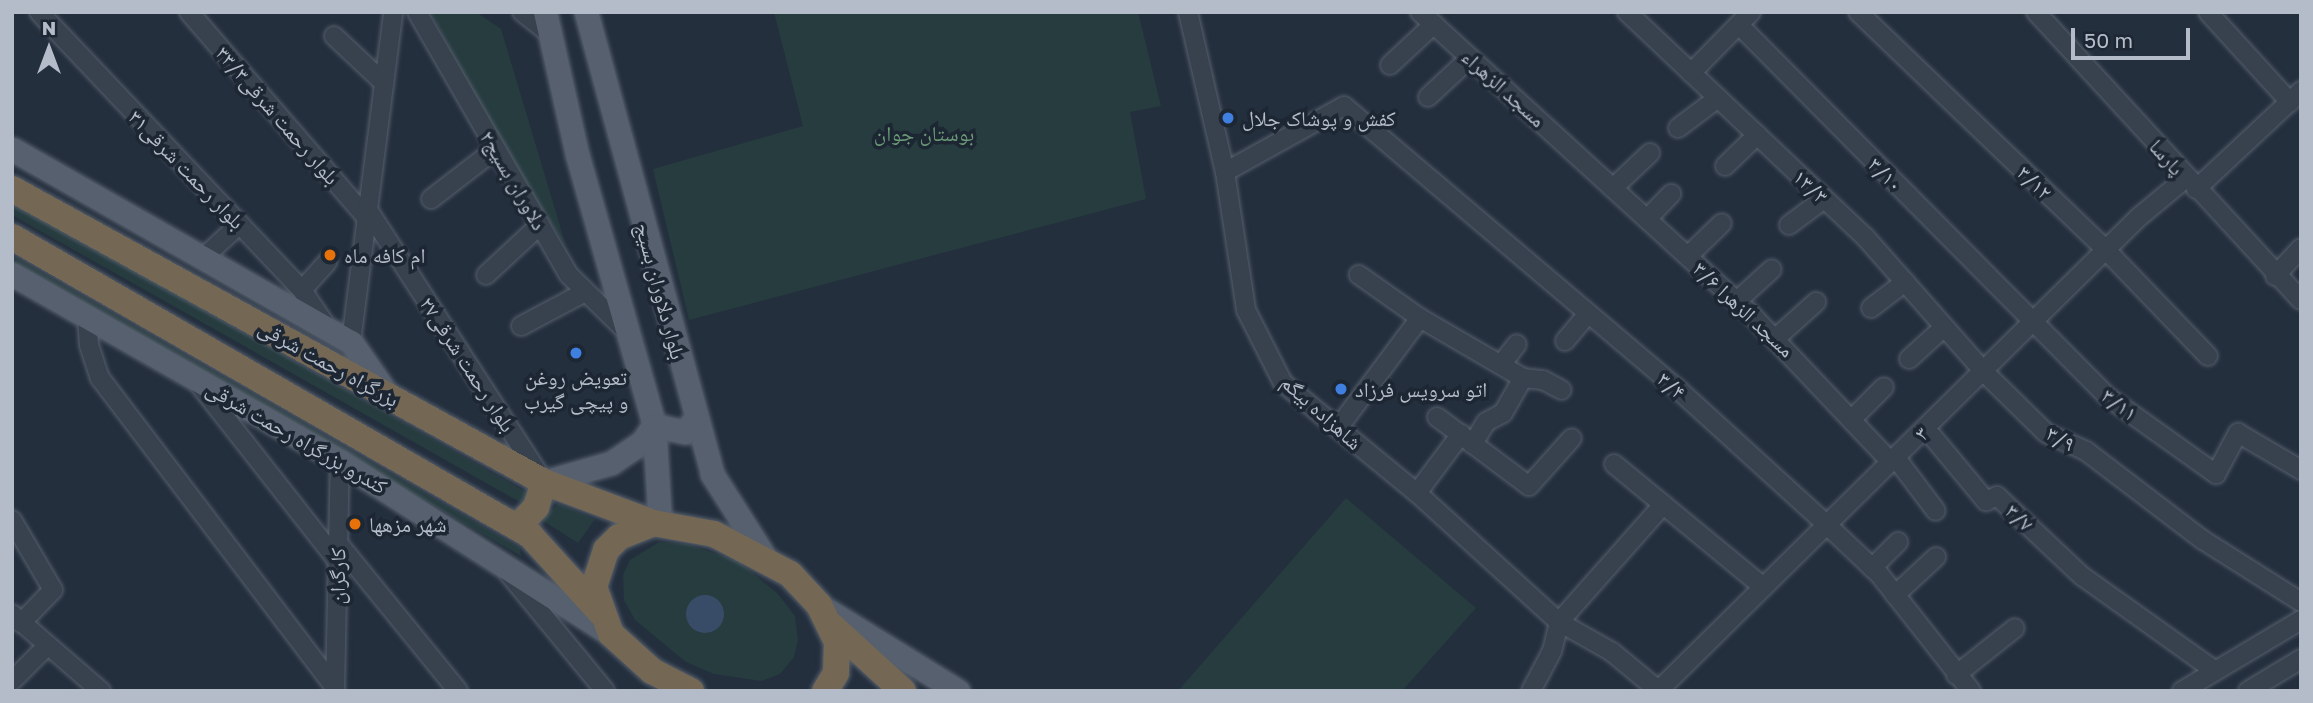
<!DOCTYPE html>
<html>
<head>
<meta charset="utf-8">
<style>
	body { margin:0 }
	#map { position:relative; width:2313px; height:703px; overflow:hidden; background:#242f3e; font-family:"Golos Text","Noto Naskh Arabic",sans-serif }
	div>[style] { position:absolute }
	.green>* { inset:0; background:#263c3f }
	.water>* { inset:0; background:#394c67 }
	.round { border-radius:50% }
	.roads { filter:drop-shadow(0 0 2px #565f6c) drop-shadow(0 0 2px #565f6c) }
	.minor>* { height:18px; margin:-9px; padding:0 9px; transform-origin:9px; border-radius:9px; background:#38414e }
	.major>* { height:23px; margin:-11.5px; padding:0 11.5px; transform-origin:11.5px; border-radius:11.5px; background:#56606e }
	.highway>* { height:26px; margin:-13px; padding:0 13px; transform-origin:13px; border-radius:13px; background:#746855 }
	.dots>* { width:19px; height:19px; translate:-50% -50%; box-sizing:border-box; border:4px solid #1d2633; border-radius:50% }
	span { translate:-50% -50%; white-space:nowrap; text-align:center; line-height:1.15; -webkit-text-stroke:7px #1d2633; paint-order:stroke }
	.street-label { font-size:21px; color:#b4bcc9 }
	.poi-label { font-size:21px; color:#b4bcc9 }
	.left { translate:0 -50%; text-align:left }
	.park-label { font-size:21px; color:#6b9a76 }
	.frame { position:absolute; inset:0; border:14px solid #b4bcc9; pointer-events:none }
	.north { position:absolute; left:14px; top:14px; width:70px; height:70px; -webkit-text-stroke:5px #1d2633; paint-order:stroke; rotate:0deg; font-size:19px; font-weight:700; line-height:28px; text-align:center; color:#b4bcc9 }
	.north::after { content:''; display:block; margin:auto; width:24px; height:32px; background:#b4bcc9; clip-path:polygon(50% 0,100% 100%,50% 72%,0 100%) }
	.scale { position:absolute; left:2071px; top:28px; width:119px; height:32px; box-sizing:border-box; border:4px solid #b4bcc9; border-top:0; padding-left:9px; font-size:21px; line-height:24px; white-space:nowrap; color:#b4bcc9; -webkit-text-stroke:5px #1d2633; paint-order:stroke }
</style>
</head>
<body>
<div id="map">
	<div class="green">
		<i style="clip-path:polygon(430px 12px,476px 12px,501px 29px,566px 246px,514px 167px)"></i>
		<i style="clip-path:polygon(774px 12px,1138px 12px,1161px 106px,1130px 112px,1146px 199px,689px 320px,653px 169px,803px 126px)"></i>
		<i style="clip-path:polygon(12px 201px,531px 495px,527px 506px,12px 215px)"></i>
		<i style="clip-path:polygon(12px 255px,520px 548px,521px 556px,12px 263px)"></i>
		<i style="clip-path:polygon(1346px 498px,1476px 608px,1402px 691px,1178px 691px)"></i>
		<i style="clip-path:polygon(558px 504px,595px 519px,578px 543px,542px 520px)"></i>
		<i style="clip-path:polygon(659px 542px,686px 544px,738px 561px,777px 593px,795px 616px,798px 640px,794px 657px,780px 674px,761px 681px,714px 674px,686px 662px,635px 620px,624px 600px,623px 575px,630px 560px)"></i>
	</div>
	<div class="water">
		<i class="round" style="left:686px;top:595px;width:38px;height:38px"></i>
	</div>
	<div class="roads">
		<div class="minor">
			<i style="left:39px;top:12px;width:383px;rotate:46.6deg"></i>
			<i style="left:302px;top:290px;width:45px;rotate:56deg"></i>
			<i style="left:189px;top:12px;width:272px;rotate:49.2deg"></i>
			<i style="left:417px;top:12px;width:302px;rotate:60deg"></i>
			<i style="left:568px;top:274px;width:83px;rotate:44.5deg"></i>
			<i style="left:522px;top:12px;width:36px;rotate:38deg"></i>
			<i style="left:1188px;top:12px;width:164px;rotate:77deg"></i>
			<i style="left:1225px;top:172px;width:140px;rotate:81.3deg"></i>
			<i style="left:1246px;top:310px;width:82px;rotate:63.1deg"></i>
			<i style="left:1283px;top:383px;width:173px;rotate:39.4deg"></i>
			<i style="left:1417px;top:493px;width:192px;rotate:42.3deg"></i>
			<i style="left:1559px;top:622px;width:61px;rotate:29.5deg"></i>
			<i style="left:1612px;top:652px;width:60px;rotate:39.6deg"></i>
			<i style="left:1420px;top:12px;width:445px;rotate:42.4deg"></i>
			<i style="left:1749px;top:312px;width:207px;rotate:46.6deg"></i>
			<i style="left:1627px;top:12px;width:329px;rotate:43.4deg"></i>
			<i style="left:1866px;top:238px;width:179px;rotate:48.6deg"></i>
			<i style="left:1984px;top:372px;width:87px;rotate:44.5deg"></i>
			<i style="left:2046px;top:433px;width:44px;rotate:24.2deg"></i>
			<i style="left:2086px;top:451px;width:147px;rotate:37.3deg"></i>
			<i style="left:2203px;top:540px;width:116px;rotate:32.3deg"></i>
			<i style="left:1858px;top:12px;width:344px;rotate:43.8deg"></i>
			<i style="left:2106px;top:250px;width:147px;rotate:46.1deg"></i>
			<i style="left:2036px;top:12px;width:391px;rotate:47.4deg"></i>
			<i style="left:2208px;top:12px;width:122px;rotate:47.7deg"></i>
			<i style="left:1739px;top:25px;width:524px;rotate:45.23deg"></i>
			<i style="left:2108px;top:397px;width:133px;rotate:35.5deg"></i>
			<i style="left:2216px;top:474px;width:47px;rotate:-61.8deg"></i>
			<i style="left:2238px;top:433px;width:73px;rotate:30.4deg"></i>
			<i style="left:334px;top:36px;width:69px;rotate:43.2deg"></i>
			<i style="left:1390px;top:65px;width:60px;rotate:-43deg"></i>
			<i style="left:1691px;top:73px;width:86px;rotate:-45.5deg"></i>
			<i style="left:1428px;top:97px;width:57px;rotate:-42.9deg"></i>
			<i style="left:1678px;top:128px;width:50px;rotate:-36.9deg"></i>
			<i style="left:1725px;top:166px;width:45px;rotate:-44.1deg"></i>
			<i style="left:1225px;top:172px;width:136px;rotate:-29deg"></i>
			<i style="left:1344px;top:106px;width:442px;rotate:40.3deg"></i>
			<i style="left:1681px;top:392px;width:197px;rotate:42.3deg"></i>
			<i style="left:1827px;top:525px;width:71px;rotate:43.3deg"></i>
			<i style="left:1879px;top:574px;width:149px;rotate:51.8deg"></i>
			<i style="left:1613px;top:188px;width:51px;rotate:-43.4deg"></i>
			<i style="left:2196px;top:189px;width:144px;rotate:-43deg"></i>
			<i style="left:431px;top:199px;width:82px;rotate:-37.6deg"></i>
			<i style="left:368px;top:210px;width:318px;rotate:57.1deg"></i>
			<i style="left:1647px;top:219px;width:35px;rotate:-46deg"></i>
			<i style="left:1789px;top:225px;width:44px;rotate:-36.6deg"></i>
			<i style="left:1688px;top:256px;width:47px;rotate:-44.1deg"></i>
			<i style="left:203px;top:258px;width:50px;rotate:-42.6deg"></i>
			<i style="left:486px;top:275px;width:74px;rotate:-42.8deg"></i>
			<i style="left:2275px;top:276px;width:38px;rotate:-47deg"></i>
			<i style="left:302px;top:290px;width:38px;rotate:-48deg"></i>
			<i style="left:1737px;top:301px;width:47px;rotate:-42.4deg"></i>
			<i style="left:1871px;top:308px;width:43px;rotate:-37.4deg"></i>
			<i style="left:87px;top:317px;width:28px;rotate:86deg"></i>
			<i style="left:89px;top:345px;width:35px;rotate:72deg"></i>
			<i style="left:100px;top:378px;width:389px;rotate:52.8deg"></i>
			<i style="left:1420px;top:318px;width:119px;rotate:30.2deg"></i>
			<i style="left:1523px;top:378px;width:40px;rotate:119.7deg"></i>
			<i style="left:1503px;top:413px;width:19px;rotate:152deg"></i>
			<i style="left:1486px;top:422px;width:26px;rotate:121deg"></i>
			<i style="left:521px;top:326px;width:72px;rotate:-28deg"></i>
			<i style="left:1776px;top:338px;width:54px;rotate:-42deg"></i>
			<i style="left:1565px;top:341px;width:35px;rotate:-50deg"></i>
			<i style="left:351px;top:342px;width:333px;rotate:-82.7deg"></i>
			<i style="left:1909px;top:359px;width:47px;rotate:-42.4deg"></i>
			<i style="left:1501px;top:365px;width:26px;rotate:-53deg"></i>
			<i style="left:1523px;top:378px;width:20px;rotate:6deg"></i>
			<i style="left:1543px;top:380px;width:21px;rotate:28deg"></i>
			<i style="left:198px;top:383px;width:225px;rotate:51.9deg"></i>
			<i style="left:1437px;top:417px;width:115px;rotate:36.9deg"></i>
			<i style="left:1529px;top:486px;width:64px;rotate:-48.1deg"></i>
			<i style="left:1852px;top:419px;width:45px;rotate:-45deg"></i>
			<i style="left:1338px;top:428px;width:137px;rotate:-53.3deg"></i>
			<i style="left:1420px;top:318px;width:75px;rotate:-144.8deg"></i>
			<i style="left:1932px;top:436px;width:85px;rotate:50.3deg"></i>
			<i style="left:1986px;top:501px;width:12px;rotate:-24deg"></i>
			<i style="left:1997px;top:496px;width:117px;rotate:43.3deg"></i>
			<i style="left:2082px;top:576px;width:163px;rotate:35.5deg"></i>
			<i style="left:1896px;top:458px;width:66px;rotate:53deg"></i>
			<i style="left:1614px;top:464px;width:193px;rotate:39.5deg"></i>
			<i style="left:1417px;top:493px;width:74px;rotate:-53.3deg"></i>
			<i style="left:12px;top:520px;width:81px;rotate:59.6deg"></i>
			<i style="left:53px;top:590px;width:46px;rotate:134.1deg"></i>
			<i style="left:337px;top:542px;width:192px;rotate:50.9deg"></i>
			<i style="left:1872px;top:568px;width:37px;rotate:-45deg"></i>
			<i style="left:509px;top:574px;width:151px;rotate:50.6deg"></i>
			<i style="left:1895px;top:595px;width:56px;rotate:-42.8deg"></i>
			<i style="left:12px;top:614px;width:118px;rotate:40.9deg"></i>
			<i style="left:1956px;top:675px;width:75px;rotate:-38.5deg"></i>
			<i style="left:12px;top:681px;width:49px;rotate:-45deg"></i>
			<i style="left:335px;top:691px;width:230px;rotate:-88.8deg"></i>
			<i style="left:1531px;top:691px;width:45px;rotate:-62.3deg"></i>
			<i style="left:1552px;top:651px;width:30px;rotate:-76deg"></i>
			<i style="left:1559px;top:622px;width:157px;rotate:-48.4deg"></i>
			<i style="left:1658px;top:691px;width:675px;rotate:-44.58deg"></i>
			<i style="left:2139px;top:217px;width:61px;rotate:-39.7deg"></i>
			<i style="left:2182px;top:691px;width:139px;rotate:-30.8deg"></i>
			<i style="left:2248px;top:691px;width:62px;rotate:-31.1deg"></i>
		</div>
		<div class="major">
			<i style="left:545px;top:12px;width:146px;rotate:77.3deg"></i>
			<i style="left:577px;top:154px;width:282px;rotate:74.1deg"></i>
			<i style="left:654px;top:425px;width:98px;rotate:86.5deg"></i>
			<i style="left:586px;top:12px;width:479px;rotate:74.7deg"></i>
			<i style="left:712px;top:474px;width:97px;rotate:57.6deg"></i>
			<i style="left:12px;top:149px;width:390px;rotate:29.7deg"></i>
			<i style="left:351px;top:342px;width:67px;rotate:55.4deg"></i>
			<i style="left:12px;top:274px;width:378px;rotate:29.7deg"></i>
			<i style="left:340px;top:461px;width:322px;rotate:32.6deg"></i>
			<i style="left:544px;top:482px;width:70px;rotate:-15.8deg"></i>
			<i style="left:611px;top:463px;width:37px;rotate:-34deg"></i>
			<i style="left:642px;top:442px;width:21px;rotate:-55deg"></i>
			<i style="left:654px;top:425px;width:32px;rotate:13deg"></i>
			<i style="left:685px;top:432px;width:16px;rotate:-52deg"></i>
			<i style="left:827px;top:610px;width:154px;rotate:31.7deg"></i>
		</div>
		<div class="highway">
			<i style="left:12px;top:189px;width:607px;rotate:28.84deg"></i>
			<i style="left:544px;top:482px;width:116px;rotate:20.6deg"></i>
			<i style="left:12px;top:237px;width:598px;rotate:29.91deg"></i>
			<i style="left:530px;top:535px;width:105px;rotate:47.7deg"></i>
			<i style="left:517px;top:527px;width:28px;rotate:-46deg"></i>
			<i style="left:536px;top:507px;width:26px;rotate:-72deg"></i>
			<i style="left:832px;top:626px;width:96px;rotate:42.5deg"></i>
			<i style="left:691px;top:691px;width:44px;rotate:-152.9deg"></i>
			<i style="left:652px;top:671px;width:55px;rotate:-137.9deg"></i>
			<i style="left:611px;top:634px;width:50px;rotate:-109.9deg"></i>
			<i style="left:594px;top:587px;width:39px;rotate:-72deg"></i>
			<i style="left:606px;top:550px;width:18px;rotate:-45deg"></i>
			<i style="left:619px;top:537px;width:37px;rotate:-22deg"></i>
			<i style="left:653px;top:523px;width:62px;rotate:10.2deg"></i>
			<i style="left:714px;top:534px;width:86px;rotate:27.8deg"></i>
			<i style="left:790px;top:574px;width:42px;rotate:46.9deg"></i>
			<i style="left:819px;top:605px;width:41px;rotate:64.1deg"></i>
			<i style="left:837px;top:642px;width:31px;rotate:92deg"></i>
			<i style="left:836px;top:673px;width:21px;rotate:121deg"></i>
		</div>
	</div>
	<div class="dots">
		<i style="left:1228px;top:118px;background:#3f7fe0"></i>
		<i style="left:330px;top:255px;background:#e8710a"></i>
		<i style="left:576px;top:353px;background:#3f7fe0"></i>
		<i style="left:1341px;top:389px;background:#3f7fe0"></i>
		<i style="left:355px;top:524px;background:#e8710a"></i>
	</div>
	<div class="street-label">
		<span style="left:1504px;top:88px;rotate:42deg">مسجد الزهراء</span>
		<span style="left:278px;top:115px;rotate:49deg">بلوار رحمت شرقی۳۳/۳</span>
		<span style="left:2167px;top:157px;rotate:48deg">پارسا</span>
		<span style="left:187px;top:169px;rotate:46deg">بلوار رحمت شرقی۳۱</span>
		<span style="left:1886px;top:174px;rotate:45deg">۳/۱۰</span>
		<span style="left:514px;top:180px;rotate:60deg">دلاوران بسیج۲</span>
		<span style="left:2035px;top:182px;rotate:44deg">۳/۱۲</span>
		<span style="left:1811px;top:186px;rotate:43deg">۱۳/۳</span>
		<span style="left:661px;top:291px;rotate:75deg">بلوار دلاوران بسیج</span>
		<span style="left:1744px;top:309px;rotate:43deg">مسجد الزهرا ۳/۶</span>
		<span style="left:329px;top:363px;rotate:29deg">بزرگراه رحمت شرقی</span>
		<span style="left:468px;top:364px;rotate:57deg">بلوار رحمت شرقی۲۷</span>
		<span style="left:1672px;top:385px;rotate:41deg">۳/۴</span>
		<span style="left:2120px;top:404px;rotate:38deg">۳/۱۱</span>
		<span style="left:1322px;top:412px;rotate:42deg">شاهزاده بیگم</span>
		<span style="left:1921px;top:433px;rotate:-45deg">۳</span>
		<span style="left:297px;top:437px;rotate:30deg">کندرو بزرگراه رحمت شرقی</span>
		<span style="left:2061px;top:438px;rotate:29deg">۳/۹</span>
		<span style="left:2020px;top:517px;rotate:44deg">۳/۷</span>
		<span style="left:337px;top:576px;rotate:-89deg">کارگران</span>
	</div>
	<div class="poi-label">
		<span class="left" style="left:1242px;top:118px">کفش و پوشاک جلال</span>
		<span class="left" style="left:344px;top:255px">ام کافه ماه</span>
		<span style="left:576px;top:389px">تعویض روغن<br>و پیچی گیرب</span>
		<span class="left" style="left:1355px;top:389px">اتو سرویس فرزاد</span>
		<span class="left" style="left:369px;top:524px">شهر مزهها</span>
	</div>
	<div class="park-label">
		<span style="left:924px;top:133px">بوستان جوان</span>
	</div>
	<div class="frame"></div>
	<div class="north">N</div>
	<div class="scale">50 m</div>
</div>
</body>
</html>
